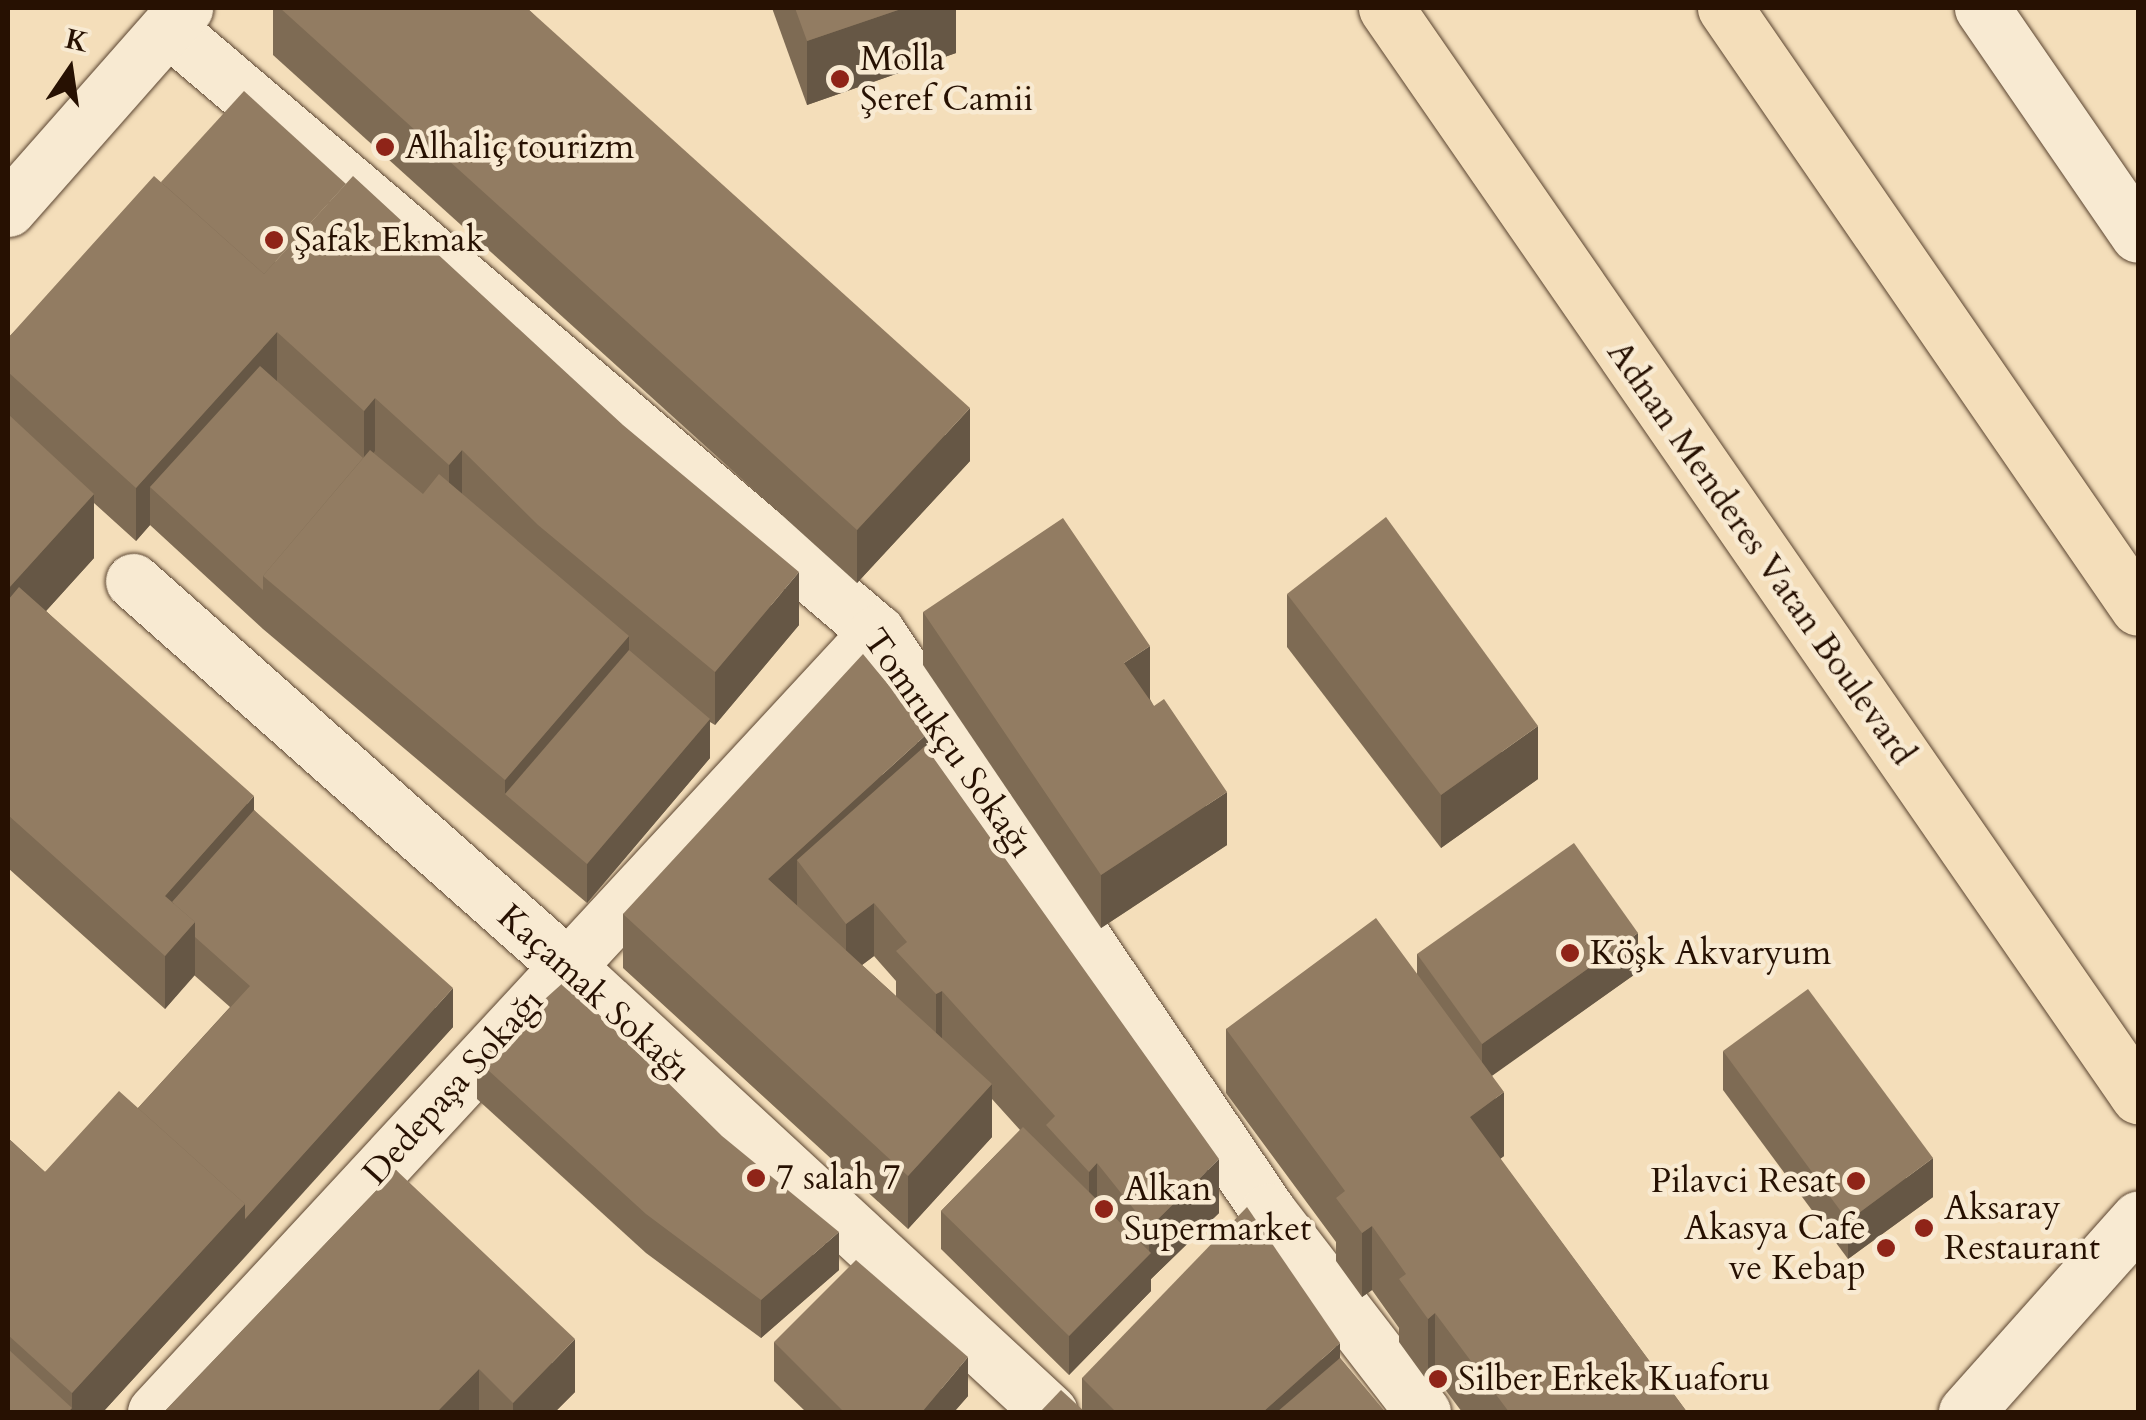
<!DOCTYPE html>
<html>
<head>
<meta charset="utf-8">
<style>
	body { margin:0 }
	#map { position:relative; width:2146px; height:1420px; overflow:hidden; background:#f4deba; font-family:Cardo,serif }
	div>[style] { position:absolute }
	.roads { filter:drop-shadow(0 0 2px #5a4430) drop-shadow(0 0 2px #5a4430) }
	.street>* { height:55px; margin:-27.5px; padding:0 27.5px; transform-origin:27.5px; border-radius:27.5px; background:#f8ead2 }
	.secondary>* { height:55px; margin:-27.5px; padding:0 27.5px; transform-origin:27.5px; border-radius:27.5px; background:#f8ead2 }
	.primary>* { height:55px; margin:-27.5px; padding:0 27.5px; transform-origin:27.5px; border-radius:27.5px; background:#f4deba }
	.wall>* { inset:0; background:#7e6b54 }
	.shaded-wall>* { inset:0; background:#665745 }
	.building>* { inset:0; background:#927c62 }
	.dots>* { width:28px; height:28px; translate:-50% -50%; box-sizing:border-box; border:5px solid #f8ead2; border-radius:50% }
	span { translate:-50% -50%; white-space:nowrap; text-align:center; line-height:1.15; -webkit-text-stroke:9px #f8ead2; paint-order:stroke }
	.poi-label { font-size:35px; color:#271102 }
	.left { translate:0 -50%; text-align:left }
	.right { translate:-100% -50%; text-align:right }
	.street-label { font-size:35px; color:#271102 }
	.frame { position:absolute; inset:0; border:10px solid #271102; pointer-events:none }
	.north { position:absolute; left:20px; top:20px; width:100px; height:100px; -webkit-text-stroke:8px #f8ead2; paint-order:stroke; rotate:13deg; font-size:28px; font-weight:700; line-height:40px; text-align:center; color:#271102 }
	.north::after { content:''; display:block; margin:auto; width:35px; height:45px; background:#271102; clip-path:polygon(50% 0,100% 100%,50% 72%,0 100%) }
</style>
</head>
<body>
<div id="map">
	<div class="roads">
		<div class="street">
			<i style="left:1982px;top:8px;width:275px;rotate:55.5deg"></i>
			<i style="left:168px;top:28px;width:931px;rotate:40.43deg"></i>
			<i style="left:877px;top:632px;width:699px;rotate:55.97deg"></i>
			<i style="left:1268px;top:1211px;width:254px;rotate:52.4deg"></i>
			<i style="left:133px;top:581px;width:577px;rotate:41.56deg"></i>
			<i style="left:565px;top:964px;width:660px;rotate:42.73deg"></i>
			<i style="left:155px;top:1412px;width:1063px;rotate:-47.21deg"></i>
			<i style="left:1966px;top:1412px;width:259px;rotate:-48.3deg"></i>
		</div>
		<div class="secondary">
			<i style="left:8px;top:209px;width:268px;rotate:-48.6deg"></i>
		</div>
		<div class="primary">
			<i style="left:1386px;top:8px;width:1323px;rotate:55.35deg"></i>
			<i style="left:1725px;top:8px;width:728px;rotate:55.46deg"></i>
		</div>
	</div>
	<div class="wall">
		<i style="clip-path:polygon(273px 8px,527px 8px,970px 461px,857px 583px,273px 55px)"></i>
		<i style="clip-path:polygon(772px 8px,956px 8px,956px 53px,807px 105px)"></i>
		<i style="clip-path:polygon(161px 182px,799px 625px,715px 725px,710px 722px,710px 758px,587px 903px,263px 629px,150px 525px,136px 541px,94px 503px,94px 558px,46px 611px,254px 810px,453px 1027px,103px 1412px,8px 1412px,8px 1138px,45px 1172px,138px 1108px,230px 1007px,194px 975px,165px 1009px,8px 868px,8px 338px)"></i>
		<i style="clip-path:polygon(1287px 594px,1538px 779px,1441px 848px,1287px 647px)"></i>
		<i style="clip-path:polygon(923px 612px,1150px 699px,1227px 845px,1101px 928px,923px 665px)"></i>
		<i style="clip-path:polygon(evenodd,928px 750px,1219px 1213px,1151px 1279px,1151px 1291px,1069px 1375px,941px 1249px,941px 1211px,1020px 1130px,992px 1099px,992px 1137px,908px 1229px,623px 968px,623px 914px,928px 750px,874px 956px,896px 981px,896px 996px,862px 965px,874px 956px)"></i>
		<i style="clip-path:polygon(1417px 954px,1638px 972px,1492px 1075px,1504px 1156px,1500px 1159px,1687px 1412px,1462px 1412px,1435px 1376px,1428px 1382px,1399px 1342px,1399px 1328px,1372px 1290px,1362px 1297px,1336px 1261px,1336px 1242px,1226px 1093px,1226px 1029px,1417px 974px)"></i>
		<i style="clip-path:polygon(1723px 1051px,1933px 1197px,1848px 1259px,1723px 1090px)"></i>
		<i style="clip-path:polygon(477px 1060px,839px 1270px,761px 1338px,646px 1253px,477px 1099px)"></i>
		<i style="clip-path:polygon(396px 1170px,575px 1392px,555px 1412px,164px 1412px)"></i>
		<i style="clip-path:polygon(774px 1342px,968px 1396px,954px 1412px,806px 1412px,774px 1381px)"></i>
		<i style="clip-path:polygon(1340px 1358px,1385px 1412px,1040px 1412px,1082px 1409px,1082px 1378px)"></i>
	</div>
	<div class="shaded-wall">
		<i style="clip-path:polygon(904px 8px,956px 8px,956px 53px,807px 105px,807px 41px)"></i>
		<i style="clip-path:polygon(277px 332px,277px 385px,150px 487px,150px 525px,136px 541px,136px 488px)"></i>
		<i style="clip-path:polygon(375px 398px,375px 451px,364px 464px,364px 411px)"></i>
		<i style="clip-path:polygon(970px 408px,970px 461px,857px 583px,857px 530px)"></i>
		<i style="clip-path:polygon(462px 450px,462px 503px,449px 518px,449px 465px)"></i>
		<i style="clip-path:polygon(94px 494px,94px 558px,8px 653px,8px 589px)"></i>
		<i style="clip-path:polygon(799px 572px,799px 625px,715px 725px,715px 672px)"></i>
		<i style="clip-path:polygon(629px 636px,629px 689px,505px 794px,505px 780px)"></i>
		<i style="clip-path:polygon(1150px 646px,1150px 699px,1124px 716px,1124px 663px)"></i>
		<i style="clip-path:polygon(710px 719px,710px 758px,587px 903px,587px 864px)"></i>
		<i style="clip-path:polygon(1538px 726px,1538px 779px,1441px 848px,1441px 795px)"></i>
		<i style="clip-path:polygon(928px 733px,928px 786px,797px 860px,797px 906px,768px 879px)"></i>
		<i style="clip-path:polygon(1227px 792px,1227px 845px,1101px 928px,1101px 875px)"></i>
		<i style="clip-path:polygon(254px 796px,254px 849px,165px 910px,165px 896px)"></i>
		<i style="clip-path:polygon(874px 903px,874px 956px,846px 977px,846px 924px)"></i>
		<i style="clip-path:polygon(195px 922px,195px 975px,165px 1009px,165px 956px)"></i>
		<i style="clip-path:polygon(1638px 933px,1638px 972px,1482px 1083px,1482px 1044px)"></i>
		<i style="clip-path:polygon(453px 988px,453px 1027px,245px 1257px,245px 1219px)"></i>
		<i style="clip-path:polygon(942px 991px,942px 1044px,936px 1047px,936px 994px)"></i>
		<i style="clip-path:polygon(992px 1084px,992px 1137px,908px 1229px,908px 1176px)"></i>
		<i style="clip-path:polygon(1504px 1092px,1504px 1156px,1470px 1181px,1470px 1117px)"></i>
		<i style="clip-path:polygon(1933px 1158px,1933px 1197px,1848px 1259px,1848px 1221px)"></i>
		<i style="clip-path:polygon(1219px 1159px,1219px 1213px,1151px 1279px,1151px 1291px,1069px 1375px,1069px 1336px,1149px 1254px,1149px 1228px)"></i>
		<i style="clip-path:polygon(1097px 1163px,1097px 1216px,1089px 1225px,1089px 1172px)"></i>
		<i style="clip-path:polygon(245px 1204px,245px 1257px,103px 1412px,68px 1412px,72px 1408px,72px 1393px)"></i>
		<i style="clip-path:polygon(1372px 1226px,1372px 1290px,1362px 1297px,1362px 1233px)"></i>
		<i style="clip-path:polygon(839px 1232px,839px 1270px,761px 1338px,761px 1300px)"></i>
		<i style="clip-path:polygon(1435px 1313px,1435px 1376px,1428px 1382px,1428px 1319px)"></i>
		<i style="clip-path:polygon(575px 1339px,575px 1392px,555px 1412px,513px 1412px,513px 1403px)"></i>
		<i style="clip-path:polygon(1340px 1343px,1340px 1396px,1323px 1412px,1263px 1412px)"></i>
		<i style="clip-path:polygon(968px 1357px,968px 1396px,954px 1412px,922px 1412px)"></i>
		<i style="clip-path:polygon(479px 1369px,479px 1412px,437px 1412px)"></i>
	</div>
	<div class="building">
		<i style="clip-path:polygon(280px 8px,527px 8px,970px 408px,857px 530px)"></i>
		<i style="clip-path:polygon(795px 8px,904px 8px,807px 41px)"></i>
		<i style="clip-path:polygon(244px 91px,346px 184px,264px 274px,161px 182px)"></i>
		<i style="clip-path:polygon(154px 176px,264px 274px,353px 176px,623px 425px,799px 572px,715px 672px,538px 525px,462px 450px,449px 465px,375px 398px,364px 411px,277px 332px,136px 488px,8px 372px,8px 338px)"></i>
		<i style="clip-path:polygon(260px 366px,363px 458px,263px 576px,263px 590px,150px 487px)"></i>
		<i style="clip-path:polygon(8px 414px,94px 494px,8px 589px)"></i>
		<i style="clip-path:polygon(370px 450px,423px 494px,439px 474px,629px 636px,505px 780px,263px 576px)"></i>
		<i style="clip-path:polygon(1386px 517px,1538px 726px,1441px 795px,1287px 594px)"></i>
		<i style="clip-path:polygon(1063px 518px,1150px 646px,1124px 663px,1154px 706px,1164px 699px,1227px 792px,1101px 875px,923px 612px)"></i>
		<i style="clip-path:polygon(19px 587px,254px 796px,165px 896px,195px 922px,165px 956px,8px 815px,8px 600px)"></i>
		<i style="clip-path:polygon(629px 650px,710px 719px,587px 864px,505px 794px)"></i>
		<i style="clip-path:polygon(863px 654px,928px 733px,768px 879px,992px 1084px,908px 1176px,623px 914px)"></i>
		<i style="clip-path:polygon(925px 746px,1219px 1159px,1149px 1228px,1097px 1163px,1089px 1172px,1046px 1125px,1055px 1116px,942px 991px,936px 994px,896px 951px,907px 942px,874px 903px,846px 924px,797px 860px)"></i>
		<i style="clip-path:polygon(254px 810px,453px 988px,245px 1219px,245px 1204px,138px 1108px,250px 986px,195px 937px,195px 922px,172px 902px)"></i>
		<i style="clip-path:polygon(1574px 843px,1638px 933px,1482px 1044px,1417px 954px)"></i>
		<i style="clip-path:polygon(1376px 918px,1504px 1092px,1470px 1117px,1687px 1412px,1509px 1412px,1435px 1313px,1428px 1319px,1399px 1279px,1406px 1274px,1372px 1226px,1362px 1233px,1336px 1198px,1345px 1191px,1226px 1029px)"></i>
		<i style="clip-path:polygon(565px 981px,722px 1136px,839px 1232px,761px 1300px,646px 1214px,477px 1060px)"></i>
		<i style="clip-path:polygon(1808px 989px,1933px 1158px,1848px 1221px,1723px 1051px)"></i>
		<i style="clip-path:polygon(119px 1091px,245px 1204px,72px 1393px,8px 1335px,8px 1138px,45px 1172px)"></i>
		<i style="clip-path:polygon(1023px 1127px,1151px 1253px,1069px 1336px,941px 1211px)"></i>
		<i style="clip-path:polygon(396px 1170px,575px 1339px,513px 1403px,479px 1369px,437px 1412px,164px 1412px)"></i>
		<i style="clip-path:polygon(1247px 1207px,1340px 1343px,1263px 1412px,1116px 1412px,1082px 1378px)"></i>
		<i style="clip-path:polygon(856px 1260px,968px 1357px,922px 1412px,844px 1412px,774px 1342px)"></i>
		<i style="clip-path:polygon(8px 1349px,72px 1408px,68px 1412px,8px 1412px)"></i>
		<i style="clip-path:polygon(1340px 1358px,1385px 1412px,1277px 1412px)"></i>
		<i style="clip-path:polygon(1061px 1390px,1085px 1412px,1040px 1412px)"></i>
	</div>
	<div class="dots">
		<i style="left:840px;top:79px;background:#8f2418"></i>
		<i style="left:385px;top:147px;background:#8f2418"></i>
		<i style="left:274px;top:240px;background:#8f2418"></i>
		<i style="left:1570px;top:953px;background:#8f2418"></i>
		<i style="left:756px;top:1178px;background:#8f2418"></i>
		<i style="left:1856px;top:1181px;background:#8f2418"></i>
		<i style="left:1104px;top:1209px;background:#8f2418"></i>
		<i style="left:1924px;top:1228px;background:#8f2418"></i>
		<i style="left:1886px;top:1248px;background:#8f2418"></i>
		<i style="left:1438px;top:1379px;background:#8f2418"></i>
	</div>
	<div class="poi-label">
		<span class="left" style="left:860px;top:79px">Molla<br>Şeref Camii</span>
		<span class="left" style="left:405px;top:147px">Alhaliç tourizm</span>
		<span class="left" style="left:294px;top:240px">Şafak Ekmak</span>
		<span class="left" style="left:1590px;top:953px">Köşk Akvaryum</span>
		<span class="left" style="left:776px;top:1178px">7 salah 7</span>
		<span class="right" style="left:1836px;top:1181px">Pilavci Resat</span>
		<span class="left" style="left:1124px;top:1209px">Alkan<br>Supermarket</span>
		<span class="left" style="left:1944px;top:1228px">Aksaray<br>Restaurant</span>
		<span class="right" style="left:1866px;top:1248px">Akasya Cafe<br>ve Kebap</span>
		<span class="left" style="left:1458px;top:1379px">Silber Erkek Kuaforu</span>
	</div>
	<div class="street-label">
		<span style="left:1761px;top:553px;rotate:55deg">Adnan Menderes Vatan Boulevard</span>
		<span style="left:948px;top:743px;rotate:55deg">Tomrukçu Sokağı</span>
		<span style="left:594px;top:993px;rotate:42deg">Kaçamak Sokağı</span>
		<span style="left:453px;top:1087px;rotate:-48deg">Dedepaşa Sokağı</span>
	</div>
	<div class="frame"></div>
	<div class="north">K</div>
</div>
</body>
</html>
